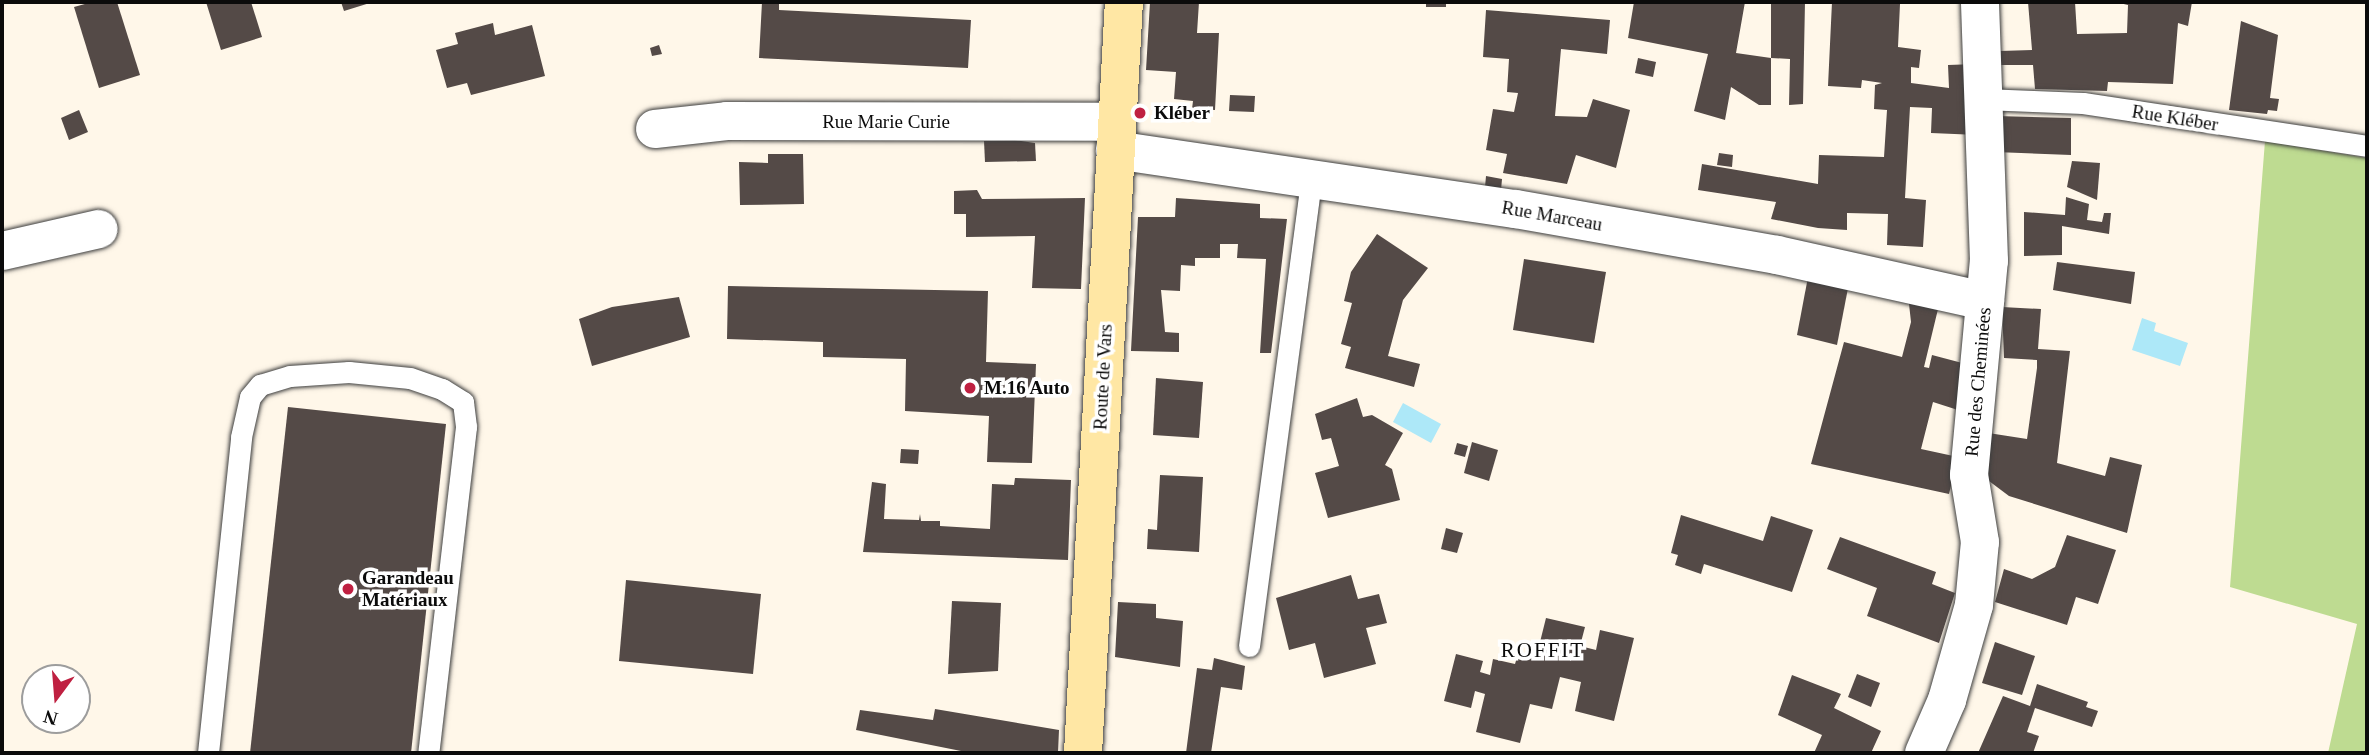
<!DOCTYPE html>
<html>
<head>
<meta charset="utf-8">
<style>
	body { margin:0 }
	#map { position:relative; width:2369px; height:755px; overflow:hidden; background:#fff7e9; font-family:Georgia,serif }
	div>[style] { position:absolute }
	.forest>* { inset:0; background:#bedb91 }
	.water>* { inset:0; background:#ade8f8 }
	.building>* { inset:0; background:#544a47 }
	.roads { filter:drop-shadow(0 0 2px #3e3e3e) drop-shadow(0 0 2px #3e3e3e) }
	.service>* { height:21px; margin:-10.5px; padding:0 10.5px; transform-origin:10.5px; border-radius:10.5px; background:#fff }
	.minor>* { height:38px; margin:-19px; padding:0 19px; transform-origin:19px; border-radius:19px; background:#fff }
	.secondary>* { height:38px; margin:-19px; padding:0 19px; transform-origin:19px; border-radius:19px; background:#ffe7a4 }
	.dots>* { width:19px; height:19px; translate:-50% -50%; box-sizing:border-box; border:4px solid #fff; border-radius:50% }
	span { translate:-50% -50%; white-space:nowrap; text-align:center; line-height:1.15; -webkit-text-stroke:7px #fff; paint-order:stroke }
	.poi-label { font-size:19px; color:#0b0b0b; font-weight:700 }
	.left { translate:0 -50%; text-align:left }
	.street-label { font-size:19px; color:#0b0b0b }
	.neighbourhood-label { font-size:21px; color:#0b0b0b; letter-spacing:2px }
	.frame { position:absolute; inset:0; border:4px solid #0b0b0b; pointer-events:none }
	.north { position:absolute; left:21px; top:664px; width:70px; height:70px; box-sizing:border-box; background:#fff; border:2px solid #9d9d9d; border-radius:50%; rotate:196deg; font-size:19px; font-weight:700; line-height:28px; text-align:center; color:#0b0b0b }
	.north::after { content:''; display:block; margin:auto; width:24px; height:32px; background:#bf2041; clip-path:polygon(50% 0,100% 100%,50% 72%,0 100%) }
</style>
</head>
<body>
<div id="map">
	<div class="forest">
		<i style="clip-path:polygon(2265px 141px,2367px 158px,2367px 753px,2328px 753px,2357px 624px,2230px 587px)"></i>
	</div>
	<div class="water">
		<i style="clip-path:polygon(2142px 318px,2156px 323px,2154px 331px,2188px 343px,2180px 366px,2132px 350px)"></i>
		<i style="clip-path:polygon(1403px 403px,1441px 424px,1431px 443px,1393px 422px)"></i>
	</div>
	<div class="building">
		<i style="clip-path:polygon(92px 2px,117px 2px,140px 75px,99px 88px,74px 7px)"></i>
		<i style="clip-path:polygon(206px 2px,251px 2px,262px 37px,221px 50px)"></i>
		<i style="clip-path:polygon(341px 2px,373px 2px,344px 11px)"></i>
		<i style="clip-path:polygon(762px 2px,779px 2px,779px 10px,971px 20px,968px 68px,759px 58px)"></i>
		<i style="clip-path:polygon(1150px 2px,1199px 2px,1197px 33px,1219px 33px,1215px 110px,1192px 109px,1193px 101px,1174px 99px,1176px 72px,1146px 70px)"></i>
		<i style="clip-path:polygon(1426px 2px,1446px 2px,1446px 7px,1426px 7px)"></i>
		<i style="clip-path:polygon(1634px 2px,1745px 2px,1736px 53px,1771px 58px,1771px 105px,1759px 105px,1731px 87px,1725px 120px,1694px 111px,1708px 54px,1628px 38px)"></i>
		<i style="clip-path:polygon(1771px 2px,1805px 2px,1803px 104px,1789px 105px,1790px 59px,1771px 58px)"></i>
		<i style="clip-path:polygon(1832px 2px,1900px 4px,1898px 47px,1921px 50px,1919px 68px,1911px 67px,1911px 83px,1949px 88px,1948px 65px,1976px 64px,1978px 135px,1931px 133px,1932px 108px,1910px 107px,1905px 198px,1926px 200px,1923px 247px,1887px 245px,1888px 214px,1847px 213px,1847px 230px,1818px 228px,1771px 219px,1776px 202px,1698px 190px,1702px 164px,1818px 184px,1819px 155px,1884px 157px,1887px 110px,1874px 109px,1875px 85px,1882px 83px,1862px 80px,1861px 88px,1828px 86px)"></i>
		<i style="clip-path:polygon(2028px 2px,2075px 2px,2077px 34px,2127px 33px,2128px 5px,2115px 2px,2192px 2px,2188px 26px,2178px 23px,2173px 84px,2108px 82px,2107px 91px,2035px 89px,2033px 65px,2001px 65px,2000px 51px,2032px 50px)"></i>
		<i style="clip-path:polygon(1486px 10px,1610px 20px,1607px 54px,1561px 49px,1555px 116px,1587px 117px,1593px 99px,1630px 110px,1616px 168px,1576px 155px,1567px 184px,1503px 173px,1507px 154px,1486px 150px,1493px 109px,1514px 112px,1518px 93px,1507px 92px,1509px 59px,1483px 57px)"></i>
		<i style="clip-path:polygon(2241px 21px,2278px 35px,2270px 98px,2279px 99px,2277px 111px,2268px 110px,2267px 114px,2229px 110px)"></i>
		<i style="clip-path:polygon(493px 23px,495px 35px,532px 25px,545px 76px,471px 95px,467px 83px,447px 88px,436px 50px,458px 44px,455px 33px)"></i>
		<i style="clip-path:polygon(659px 45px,662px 54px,652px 56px,650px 48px)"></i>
		<i style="clip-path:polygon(1638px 58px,1656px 62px,1653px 77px,1635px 73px)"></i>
		<i style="clip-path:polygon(1230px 95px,1255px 96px,1254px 112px,1229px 111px)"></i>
		<i style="clip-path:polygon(79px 110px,88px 132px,69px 140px,61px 118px)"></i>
		<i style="clip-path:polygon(1996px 116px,2071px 118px,2071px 155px,1995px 152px)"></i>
		<i style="clip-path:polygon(1015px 140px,1035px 143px,1036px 161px,985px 162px,984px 141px)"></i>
		<i style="clip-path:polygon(1719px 153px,1733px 155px,1732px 167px,1717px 165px)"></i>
		<i style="clip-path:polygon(768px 154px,803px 154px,804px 204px,740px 205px,739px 162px,768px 163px)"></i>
		<i style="clip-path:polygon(2072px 161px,2100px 163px,2097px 200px,2067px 187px)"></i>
		<i style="clip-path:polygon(1486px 176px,1502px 179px,1501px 190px,1485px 187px)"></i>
		<i style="clip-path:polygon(977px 190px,982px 199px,1085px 198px,1081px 289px,1032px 288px,1035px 236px,966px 237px,966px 214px,954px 214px,954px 191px)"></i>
		<i style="clip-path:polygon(2066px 197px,2089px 204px,2087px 220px,2102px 222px,2104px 213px,2111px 213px,2109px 234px,2062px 226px,2062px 255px,2024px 256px,2024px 212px,2065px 215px)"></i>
		<i style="clip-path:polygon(1176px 198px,1260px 204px,1260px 218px,1287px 219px,1271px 353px,1260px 353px,1266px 259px,1237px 258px,1238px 244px,1220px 244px,1220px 258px,1195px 258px,1195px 266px,1181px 265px,1180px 291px,1161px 290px,1165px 332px,1179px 333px,1179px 352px,1131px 351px,1138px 217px,1175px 217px)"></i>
		<i style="clip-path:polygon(1377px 234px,1428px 268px,1403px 300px,1388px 356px,1420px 364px,1414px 387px,1345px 368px,1351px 347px,1341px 344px,1352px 303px,1344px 301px,1351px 272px)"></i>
		<i style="clip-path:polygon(1524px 259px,1606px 272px,1594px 343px,1513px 330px)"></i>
		<i style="clip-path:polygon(2057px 262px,2135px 272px,2131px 304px,2053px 290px)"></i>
		<i style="clip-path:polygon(1808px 277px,1849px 283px,1837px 345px,1797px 335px)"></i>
		<i style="clip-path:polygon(728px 286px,988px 291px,986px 362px,1036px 364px,1032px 463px,987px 462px,989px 416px,905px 411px,906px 359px,823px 357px,823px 342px,727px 339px)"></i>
		<i style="clip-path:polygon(1908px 295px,1939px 305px,1924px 367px,1929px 368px,1932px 355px,1966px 364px,1961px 411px,1933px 402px,1921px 449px,1958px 457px,1949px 494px,1811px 464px,1844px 342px,1902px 357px,1911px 322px)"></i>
		<i style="clip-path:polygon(679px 297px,690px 337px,592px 366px,579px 319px,612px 307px)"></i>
		<i style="clip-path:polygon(2002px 307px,2041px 309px,2038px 349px,2070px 351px,2057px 463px,2105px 476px,2110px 457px,2142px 465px,2127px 533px,2009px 496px,1985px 478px,1982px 432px,2027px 439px,2037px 368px,2037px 360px,2004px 358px)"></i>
		<i style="clip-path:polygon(1156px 378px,1203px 382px,1199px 438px,1153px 435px)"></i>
		<i style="clip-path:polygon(1357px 398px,1363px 417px,1372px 415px,1403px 433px,1385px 465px,1392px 469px,1400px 500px,1328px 518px,1315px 473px,1339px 466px,1331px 438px,1322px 440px,1315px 414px)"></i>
		<i style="clip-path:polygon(288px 407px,446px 424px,411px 753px,250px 753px)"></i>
		<i style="clip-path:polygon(1472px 442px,1498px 450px,1489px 481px,1464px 473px)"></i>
		<i style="clip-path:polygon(1457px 443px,1468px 446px,1465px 457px,1454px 454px)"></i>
		<i style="clip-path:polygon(901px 449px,919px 450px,918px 464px,900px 463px)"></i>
		<i style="clip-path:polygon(1160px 475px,1203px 477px,1199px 552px,1147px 549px,1148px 529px,1157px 530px)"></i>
		<i style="clip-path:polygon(1015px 478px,1071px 480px,1068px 560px,863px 552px,872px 482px,886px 484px,884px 519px,919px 520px,920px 514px,921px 521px,940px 521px,940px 526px,990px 529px,992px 484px,1014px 485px)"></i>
		<i style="clip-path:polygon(1681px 515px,1763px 541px,1771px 516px,1813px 530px,1792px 592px,1704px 564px,1701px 574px,1675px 565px,1678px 555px,1671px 553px)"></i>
		<i style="clip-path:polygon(1446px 528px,1463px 533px,1457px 553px,1441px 549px)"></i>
		<i style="clip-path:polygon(2067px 535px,2116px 550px,2098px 604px,2076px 597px,2067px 625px,1995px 602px,2004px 569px,2032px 579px,2055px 567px)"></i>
		<i style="clip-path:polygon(1840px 537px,1936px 572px,1932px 584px,1955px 593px,1939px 643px,1867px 616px,1877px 588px,1827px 569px)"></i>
		<i style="clip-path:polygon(1351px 575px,1358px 599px,1379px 594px,1387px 623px,1366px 628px,1376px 664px,1324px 678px,1315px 643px,1289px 650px,1276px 598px)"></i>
		<i style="clip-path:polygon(626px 580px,761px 594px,753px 674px,619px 661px)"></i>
		<i style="clip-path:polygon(952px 601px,1001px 603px,998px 671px,948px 674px)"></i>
		<i style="clip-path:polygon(1118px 602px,1156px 604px,1156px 618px,1183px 621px,1180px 667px,1115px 657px)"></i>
		<i style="clip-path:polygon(1546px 618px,1585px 627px,1580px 646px,1596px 650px,1600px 630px,1634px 638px,1614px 721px,1575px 711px,1581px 682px,1560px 677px,1552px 709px,1530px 704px,1520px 743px,1476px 732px,1485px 694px,1475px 691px,1471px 708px,1444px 701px,1456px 654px,1483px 661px,1480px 672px,1490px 675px,1493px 659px,1515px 664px,1518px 654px,1536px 658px)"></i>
		<i style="clip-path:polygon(1995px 642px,2035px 656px,2022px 695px,1982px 683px)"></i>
		<i style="clip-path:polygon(1214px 658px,1245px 666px,1242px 690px,1221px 687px,1211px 753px,1186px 753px,1197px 668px,1212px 670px)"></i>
		<i style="clip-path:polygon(1857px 674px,1880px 683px,1871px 707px,1848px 697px)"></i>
		<i style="clip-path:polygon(1792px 675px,1841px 694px,1834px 708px,1881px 731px,1871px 753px,1814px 753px,1822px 735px,1778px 715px)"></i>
		<i style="clip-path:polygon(2037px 684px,2088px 702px,2086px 707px,2098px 711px,2092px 727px,2035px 708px,2027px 732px,2039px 736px,2033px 753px,1978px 753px,2003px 696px,2030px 706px)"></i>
		<i style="clip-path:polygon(935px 709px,1059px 730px,1058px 753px,971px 753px,856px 730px,860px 710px,933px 720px)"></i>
	</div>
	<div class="roads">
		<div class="service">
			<i style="left:1983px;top:99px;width:100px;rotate:2.3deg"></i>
			<i style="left:2083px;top:103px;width:287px;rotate:8.6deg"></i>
			<i style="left:1249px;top:646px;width:470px;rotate:-82.4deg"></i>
			<i style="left:208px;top:753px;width:318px;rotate:-84deg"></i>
			<i style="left:241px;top:437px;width:41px;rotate:-77.3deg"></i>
			<i style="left:250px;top:397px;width:16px;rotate:-50deg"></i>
			<i style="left:260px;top:385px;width:31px;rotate:-17deg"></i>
			<i style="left:290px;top:376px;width:59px;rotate:-3.9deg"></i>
			<i style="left:349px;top:372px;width:61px;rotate:5.6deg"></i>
			<i style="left:410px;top:378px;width:34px;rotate:19deg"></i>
			<i style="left:442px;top:389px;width:25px;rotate:32deg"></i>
			<i style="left:463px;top:402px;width:25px;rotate:83deg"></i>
			<i style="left:466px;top:427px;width:328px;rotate:96.6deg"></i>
		</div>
		<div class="minor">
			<i style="left:655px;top:129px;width:72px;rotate:-6.3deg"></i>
			<i style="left:727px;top:121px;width:390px;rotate:0.1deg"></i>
			<i style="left:1115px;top:150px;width:405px;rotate:8.4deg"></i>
			<i style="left:1516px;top:209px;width:265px;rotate:10deg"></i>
			<i style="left:1777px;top:255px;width:213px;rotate:12.5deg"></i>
			<i style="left:2px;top:251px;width:99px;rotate:-12.8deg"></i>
			<i style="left:1924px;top:753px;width:58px;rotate:-66.5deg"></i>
			<i style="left:1947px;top:700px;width:99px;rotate:-74.1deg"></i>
			<i style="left:1974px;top:605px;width:63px;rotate:-84.6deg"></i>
			<i style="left:1980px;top:542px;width:68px;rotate:-99.3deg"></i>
			<i style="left:1969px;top:475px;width:215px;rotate:-84.7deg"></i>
			<i style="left:1989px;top:261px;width:259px;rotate:-92deg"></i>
		</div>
		<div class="secondary">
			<i style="left:1083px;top:753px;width:752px;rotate:-86.88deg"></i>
		</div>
	</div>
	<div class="dots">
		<i style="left:1140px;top:113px;background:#bf2041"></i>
		<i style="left:970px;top:388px;background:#bf2041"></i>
		<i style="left:348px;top:589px;background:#bf2041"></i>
	</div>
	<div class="poi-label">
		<span class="left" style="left:1154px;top:113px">Kléber</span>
		<span class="left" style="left:984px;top:388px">M.16 Auto</span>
		<span class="left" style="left:362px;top:589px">Garandeau<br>Matériaux</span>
	</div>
	<div class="street-label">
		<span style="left:2175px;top:118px;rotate:9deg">Rue Kléber</span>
		<span style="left:886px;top:122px">Rue Marie Curie</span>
		<span style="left:1552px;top:216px;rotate:10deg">Rue Marceau</span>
		<span style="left:1103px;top:377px;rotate:-87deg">Route de Vars</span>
		<span style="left:1978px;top:382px;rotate:-85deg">Rue des Cheminées</span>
	</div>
	<div class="neighbourhood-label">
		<span style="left:1543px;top:650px">ROFFIT</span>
	</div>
	<div class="frame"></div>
	<div class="north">N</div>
</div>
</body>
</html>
